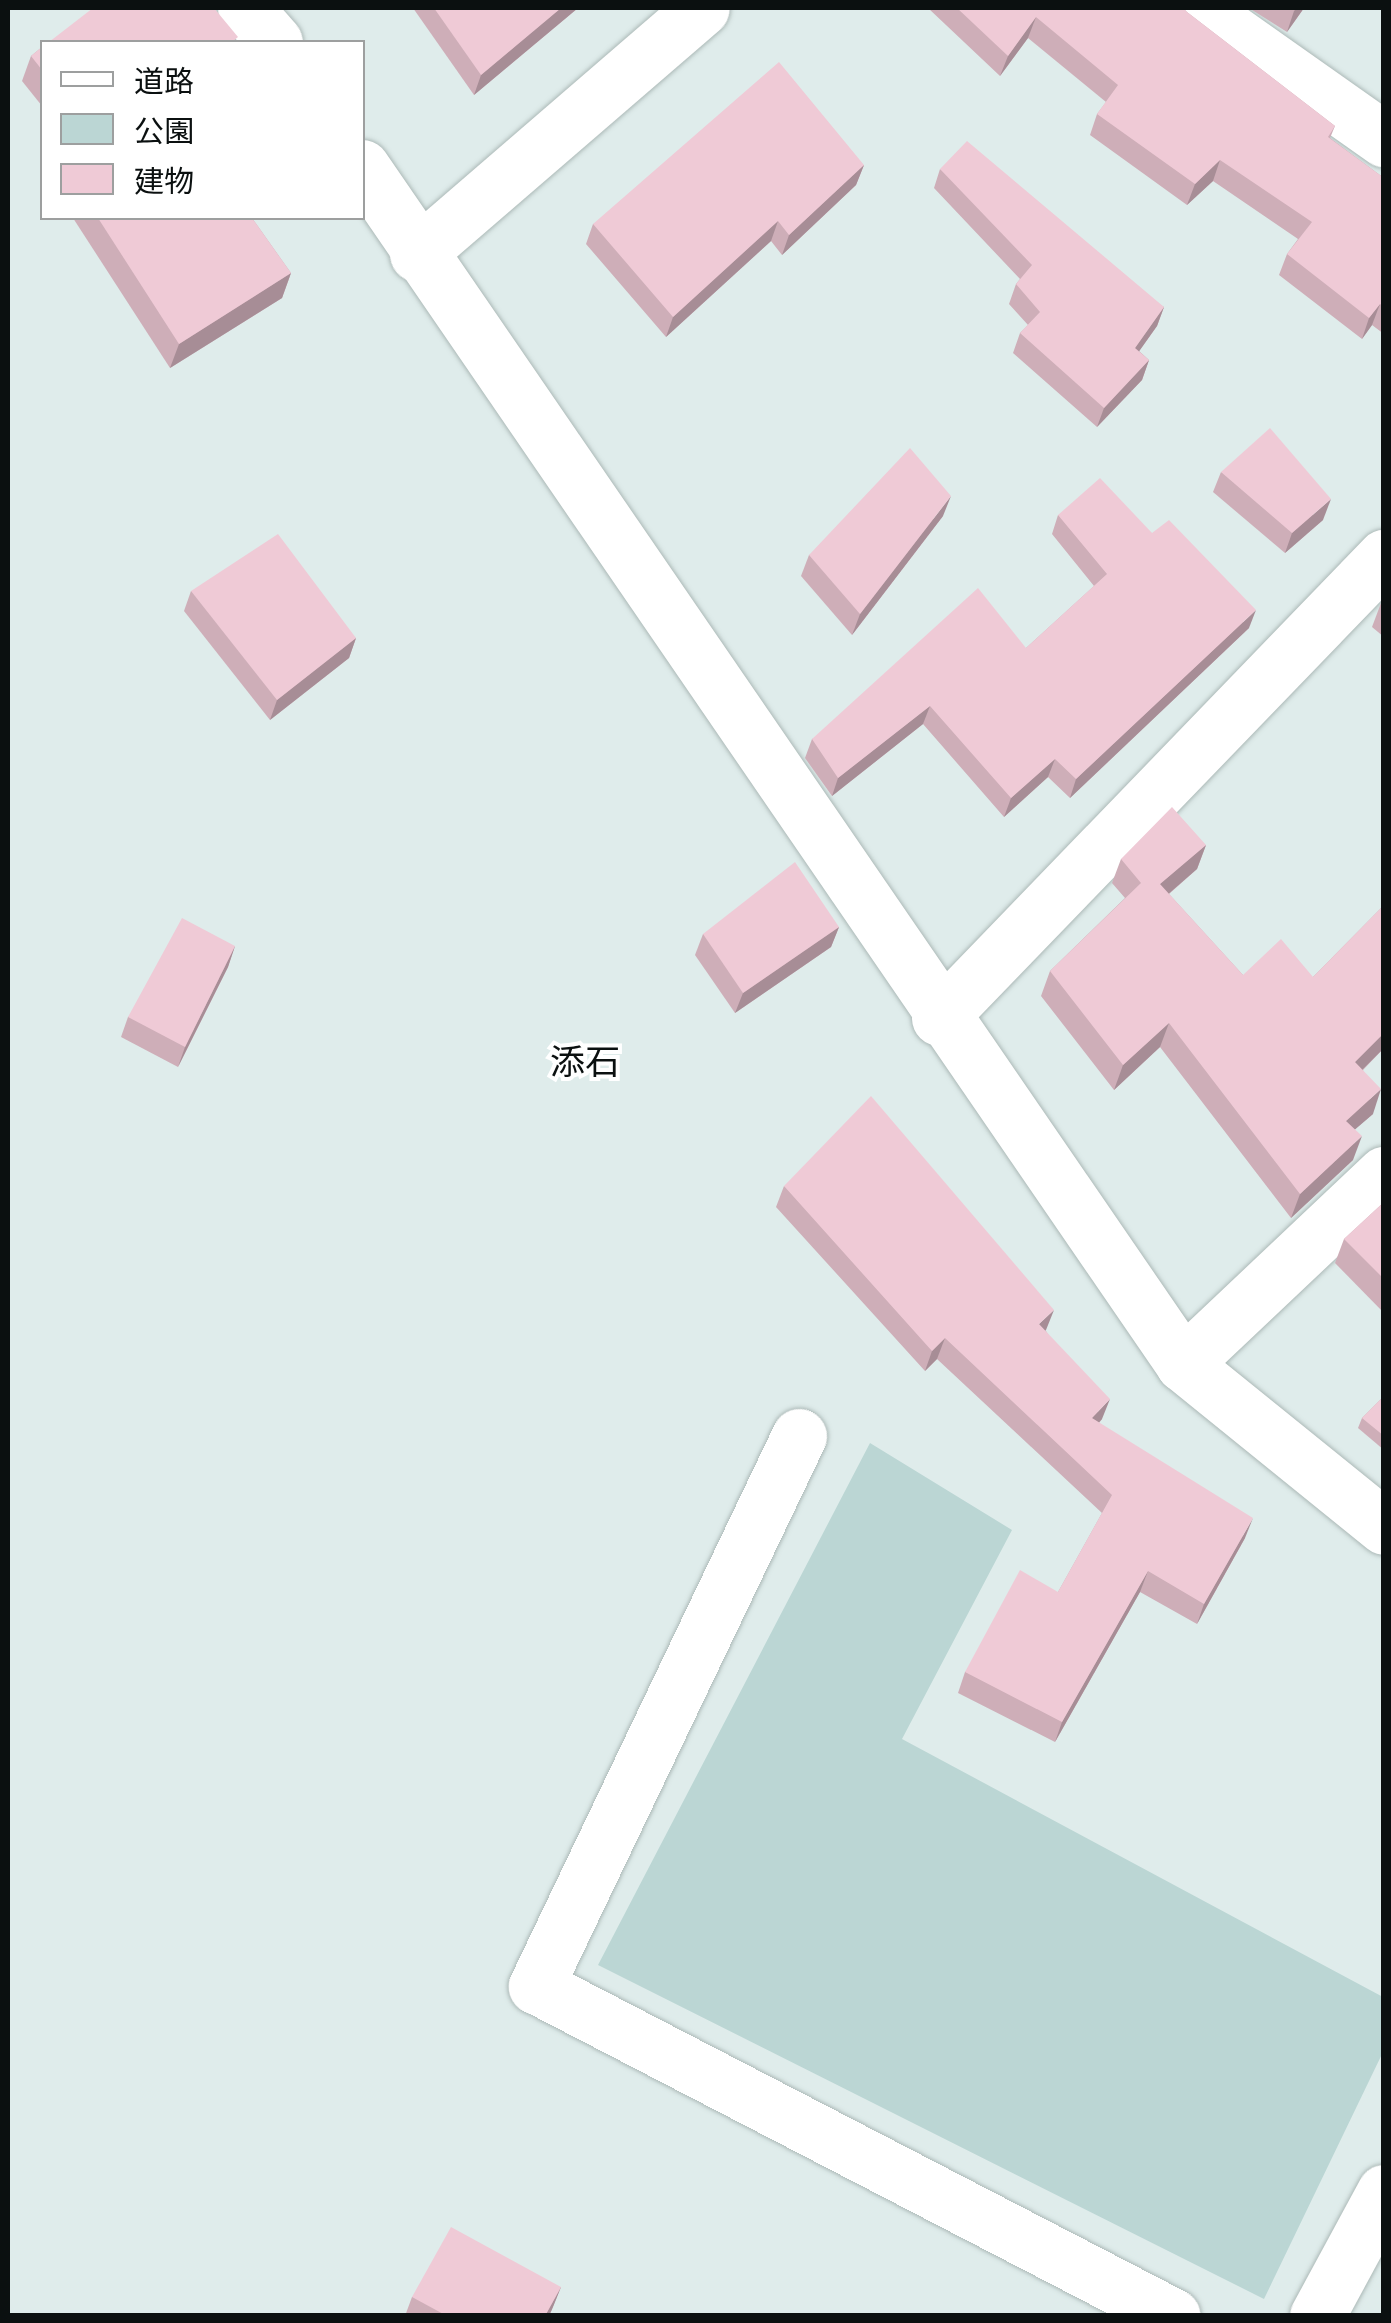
<!DOCTYPE html>
<html>
<head>
<meta charset="utf-8">
<style>
	body { margin:0 }
	#map { position:relative; width:1391px; height:2323px; overflow:hidden; background:#dfeceb; font-family:"Varela Round","Noto Sans JP",sans-serif }
	div>[style] { position:absolute }
	.green>* { inset:0; background:#bbd6d4 }
	.roads { filter:drop-shadow(0 0 2px #acb9b7) drop-shadow(0 0 2px #acb9b7) }
	.minor>* { height:55px; margin:-27.5px; padding:0 27.5px; transform-origin:27.5px; border-radius:27.5px; background:#fff }
	.wall>* { inset:0; background:#ceaeb8 }
	.shaded-wall>* { inset:0; background:#a78d96 }
	.building>* { inset:0; background:#efcad6 }
	span { translate:-50% -50%; white-space:nowrap; text-align:center; line-height:1.15; -webkit-text-stroke:8px #fff; paint-order:stroke }
	.quarter-label { font-size:35px; color:#0b1010 }
	.frame { position:absolute; inset:0; border:10px solid #0b1010; pointer-events:none }
	.legend { position:absolute; left:40px; top:40px; width:325px; height:180px; box-sizing:border-box; background:#fff; border:2px solid #9d9f9f; margin:0; padding:12px 18px; list-style:none; font-size:30px; color:#0b1010 }
	.legend li { display:flex; align-items:center; gap:20px; height:50px }
	.legend b { width:50px; border:2px solid #9d9f9f }
</style>
</head>
<body>
<div id="map">
	<div class="green">
		<i style="clip-path:polygon(870px 1443px,1012px 1530px,902px 1739px,1383px 1997px,1383px 2052px,1264px 2299px,598px 1965px)"></i>
	</div>
	<div class="roads">
		<div class="minor">
			<i style="left:245px;top:8px;width:45px;rotate:48.6deg"></i>
			<i style="left:1198px;top:8px;width:228px;rotate:35.2deg"></i>
			<i style="left:362px;top:167px;width:1451px;rotate:55.55deg"></i>
			<i style="left:1183px;top:1364px;width:259px;rotate:39deg"></i>
			<i style="left:417px;top:254px;width:376px;rotate:-40.8deg"></i>
			<i style="left:939px;top:1018px;width:641px;rotate:-46.01deg"></i>
			<i style="left:1183px;top:1364px;width:277px;rotate:-43.4deg"></i>
			<i style="left:799px;top:1436px;width:610px;rotate:115.56deg"></i>
			<i style="left:536px;top:1986px;width:717px;rotate:27.39deg"></i>
			<i style="left:1317px;top:2316px;width:141px;rotate:-61.6deg"></i>
		</div>
	</div>
	<div class="wall">
		<i style="clip-path:polygon(413px 8px,578px 8px,474px 95px)"></i>
		<i style="clip-path:polygon(928px 8px,1183px 8px,1187px 12px,1335px 126px,1330px 138px,1384px 178px,1384px 334px,1372px 325px,1362px 339px,1279px 275px,1287px 254px,1298px 239px,1213px 181px,1187px 205px,1090px 135px,1097px 114px,1106px 102px,1028px 38px,1000px 76px)"></i>
		<i style="clip-path:polygon(1249px 8px,1304px 8px,1287px 32px)"></i>
		<i style="clip-path:polygon(42px 47px,42px 106px,22px 81px,31px 56px)"></i>
		<i style="clip-path:polygon(864px 165px,856px 185px,782px 255px,771px 241px,666px 337px,586px 244px,593px 224px)"></i>
		<i style="clip-path:polygon(940px 169px,1164px 307px,1157px 326px,1139px 351px,1149px 360px,1142px 380px,1097px 427px,1013px 353px,1020px 333px,1028px 325px,1009px 304px,1016px 284px,1020px 279px,934px 188px)"></i>
		<i style="clip-path:polygon(73px 218px,252px 218px,291px 273px,282px 298px,170px 368px)"></i>
		<i style="clip-path:polygon(1221px 472px,1323px 520px,1285px 553px,1213px 492px)"></i>
		<i style="clip-path:polygon(1058px 515px,1152px 533px,1249px 628px,1070px 798px,1048px 777px,1004px 817px,923px 724px,832px 796px,805px 758px,812px 739px,1026px 648px,1094px 586px,1052px 534px)"></i>
		<i style="clip-path:polygon(943px 516px,852px 635px,801px 576px,809px 555px)"></i>
		<i style="clip-path:polygon(191px 591px,356px 638px,349px 658px,270px 720px,184px 611px)"></i>
		<i style="clip-path:polygon(1384px 600px,1384px 637px,1372px 627px,1381px 603px)"></i>
		<i style="clip-path:polygon(1206px 845px,1197px 869px,1169px 894px,1243px 975px,1313px 977px,1384px 905px,1384px 1048px,1363px 1070px,1373px 1114px,1355px 1129px,1353px 1160px,1291px 1218px,1160px 1047px,1114px 1090px,1041px 996px,1050px 971px,1125px 898px,1112px 883px,1121px 859px)"></i>
		<i style="clip-path:polygon(839px 927px,831px 947px,735px 1013px,695px 955px,703px 934px)"></i>
		<i style="clip-path:polygon(235px 946px,228px 967px,178px 1067px,121px 1037px,128px 1017px)"></i>
		<i style="clip-path:polygon(784px 1186px,1046px 1331px,1102px 1419px,1099px 1423px,1245px 1538px,1197px 1624px,1140px 1592px,1055px 1742px,958px 1693px,965px 1672px,1058px 1592px,1102px 1513px,937px 1359px,925px 1371px,776px 1207px)"></i>
		<i style="clip-path:polygon(1384px 1202px,1384px 1313px,1335px 1263px,1344px 1239px)"></i>
		<i style="clip-path:polygon(1384px 1396px,1384px 1450px,1358px 1428px,1362px 1418px)"></i>
		<i style="clip-path:polygon(561px 2287px,549px 2316px,405px 2316px,412px 2297px)"></i>
	</div>
	<div class="shaded-wall">
		<i style="clip-path:polygon(561px 8px,578px 8px,474px 95px,481px 75px)"></i>
		<i style="clip-path:polygon(1297px 8px,1304px 8px,1287px 32px,1294px 11px)"></i>
		<i style="clip-path:polygon(1036px 17px,1028px 38px,1000px 76px,1008px 56px)"></i>
		<i style="clip-path:polygon(1220px 160px,1213px 181px,1187px 205px,1195px 184px)"></i>
		<i style="clip-path:polygon(864px 165px,856px 185px,782px 255px,789px 235px)"></i>
		<i style="clip-path:polygon(778px 221px,771px 241px,666px 337px,673px 317px)"></i>
		<i style="clip-path:polygon(291px 273px,282px 298px,170px 368px,179px 344px)"></i>
		<i style="clip-path:polygon(1380px 304px,1372px 325px,1362px 339px,1369px 318px)"></i>
		<i style="clip-path:polygon(1164px 307px,1157px 326px,1128px 367px,1135px 348px)"></i>
		<i style="clip-path:polygon(1149px 360px,1142px 380px,1097px 427px,1104px 408px)"></i>
		<i style="clip-path:polygon(951px 496px,943px 516px,852px 635px,860px 614px)"></i>
		<i style="clip-path:polygon(1331px 499px,1323px 520px,1285px 553px,1292px 533px)"></i>
		<i style="clip-path:polygon(1256px 610px,1249px 628px,1070px 798px,1076px 779px)"></i>
		<i style="clip-path:polygon(356px 638px,349px 658px,270px 720px,277px 700px)"></i>
		<i style="clip-path:polygon(930px 706px,923px 724px,832px 796px,838px 778px)"></i>
		<i style="clip-path:polygon(1055px 759px,1048px 777px,1004px 817px,1011px 798px)"></i>
		<i style="clip-path:polygon(1206px 845px,1197px 869px,1151px 909px,1160px 884px)"></i>
		<i style="clip-path:polygon(839px 927px,831px 947px,735px 1013px,743px 993px)"></i>
		<i style="clip-path:polygon(235px 946px,228px 967px,178px 1067px,185px 1047px)"></i>
		<i style="clip-path:polygon(1169px 1023px,1160px 1047px,1114px 1090px,1123px 1065px)"></i>
		<i style="clip-path:polygon(1384px 1033px,1384px 1048px,1346px 1086px,1355px 1062px)"></i>
		<i style="clip-path:polygon(1381px 1089px,1373px 1114px,1337px 1145px,1346px 1121px)"></i>
		<i style="clip-path:polygon(1362px 1136px,1353px 1160px,1291px 1218px,1300px 1194px)"></i>
		<i style="clip-path:polygon(1054px 1310px,1046px 1330px,1032px 1344px,1039px 1324px)"></i>
		<i style="clip-path:polygon(945px 1338px,937px 1359px,925px 1371px,932px 1351px)"></i>
		<i style="clip-path:polygon(1110px 1399px,1102px 1419px,1084px 1439px,1092px 1418px)"></i>
		<i style="clip-path:polygon(1253px 1518px,1245px 1538px,1197px 1624px,1204px 1604px)"></i>
		<i style="clip-path:polygon(1148px 1571px,1140px 1592px,1055px 1742px,1062px 1722px)"></i>
		<i style="clip-path:polygon(561px 2287px,553px 2307px,549px 2316px,545px 2316px)"></i>
	</div>
	<div class="building">
		<i style="clip-path:polygon(93px 8px,214px 8px,238px 37px,232px 42px,49px 42px)"></i>
		<i style="clip-path:polygon(434px 8px,561px 8px,481px 75px)"></i>
		<i style="clip-path:polygon(957px 8px,1183px 8px,1187px 12px,1335px 126px,1328px 137px,1384px 178px,1384px 307px,1380px 304px,1369px 318px,1287px 254px,1312px 222px,1220px 160px,1195px 184px,1097px 114px,1118px 85px,1036px 17px,1008px 56px)"></i>
		<i style="clip-path:polygon(42px 47px,42px 70px,31px 56px)"></i>
		<i style="clip-path:polygon(779px 62px,864px 165px,789px 235px,778px 221px,673px 317px,593px 224px)"></i>
		<i style="clip-path:polygon(967px 141px,1164px 307px,1135px 348px,1149px 360px,1104px 408px,1020px 333px,1040px 312px,1016px 284px,1032px 265px,940px 169px)"></i>
		<i style="clip-path:polygon(98px 218px,252px 218px,291px 273px,179px 344px)"></i>
		<i style="clip-path:polygon(1270px 428px,1331px 499px,1292px 533px,1221px 472px)"></i>
		<i style="clip-path:polygon(910px 448px,951px 496px,860px 614px,809px 555px)"></i>
		<i style="clip-path:polygon(1100px 478px,1152px 533px,1169px 520px,1256px 610px,1076px 779px,1055px 759px,1011px 798px,930px 706px,838px 778px,812px 739px,978px 588px,1026px 648px,1107px 574px,1058px 515px)"></i>
		<i style="clip-path:polygon(278px 534px,356px 638px,277px 700px,191px 591px)"></i>
		<i style="clip-path:polygon(1172px 807px,1206px 845px,1160px 884px,1243px 975px,1281px 939px,1313px 977px,1384px 905px,1384px 1033px,1355px 1062px,1381px 1089px,1346px 1121px,1362px 1136px,1300px 1194px,1169px 1023px,1123px 1065px,1050px 971px,1141px 883px,1121px 859px)"></i>
		<i style="clip-path:polygon(795px 862px,839px 927px,743px 993px,703px 934px)"></i>
		<i style="clip-path:polygon(182px 918px,235px 946px,185px 1047px,128px 1017px)"></i>
		<i style="clip-path:polygon(871px 1096px,1054px 1310px,1039px 1324px,1110px 1399px,1092px 1418px,1253px 1518px,1204px 1604px,1148px 1571px,1062px 1722px,965px 1672px,1020px 1570px,1058px 1592px,1112px 1495px,945px 1338px,932px 1351px,784px 1186px)"></i>
		<i style="clip-path:polygon(1384px 1202px,1384px 1279px,1344px 1239px)"></i>
		<i style="clip-path:polygon(1384px 1396px,1384px 1436px,1362px 1418px)"></i>
		<i style="clip-path:polygon(451px 2227px,561px 2287px,545px 2316px,447px 2316px,412px 2297px)"></i>
	</div>
	<div class="quarter-label">
		<span style="left:585px;top:1063px">添石</span>
	</div>
	<div class="frame"></div>
	<ul class="legend">
	<li><b style="height:12px;background:#fff"></b>道路</li>
	<li><b style="height:28px;background:#bbd6d4"></b>公園</li>
	<li><b style="height:28px;background:#efcad6"></b>建物</li>
	</ul>
</div>
</body>
</html>
